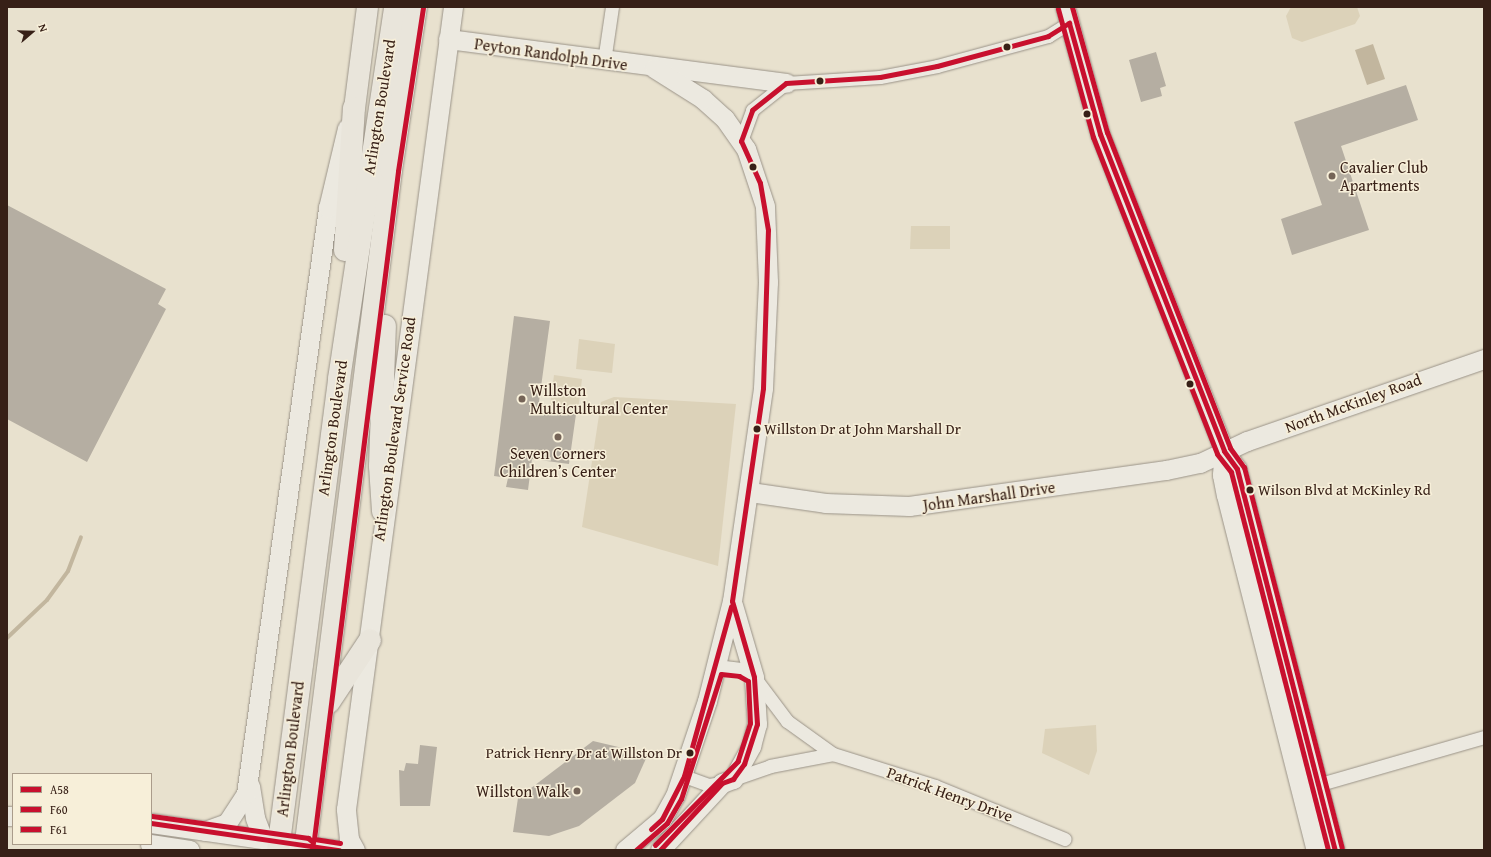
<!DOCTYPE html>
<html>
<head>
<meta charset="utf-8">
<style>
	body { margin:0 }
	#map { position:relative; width:1491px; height:857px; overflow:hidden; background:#e8e1ce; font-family:"Gentium Book Plus",serif }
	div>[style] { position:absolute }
	.green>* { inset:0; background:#dcd2b9 }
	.water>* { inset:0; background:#c2b69e }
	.stream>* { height:4px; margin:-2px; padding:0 2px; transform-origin:2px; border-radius:2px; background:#c2b69e }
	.building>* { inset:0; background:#b5aea2 }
	.roads { filter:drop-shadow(0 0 1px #9a9388) drop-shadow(0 0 1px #9a9388) }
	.street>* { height:13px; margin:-6.5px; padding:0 6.5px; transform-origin:6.5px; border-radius:6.5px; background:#ece9e0 }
	.secondary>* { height:19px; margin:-9.5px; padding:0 9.5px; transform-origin:9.5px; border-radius:9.5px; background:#ece9e0 }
	.primary>* { height:21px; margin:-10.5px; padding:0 10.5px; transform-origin:10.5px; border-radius:10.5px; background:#e9e5db }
	.highway>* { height:22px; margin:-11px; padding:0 11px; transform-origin:11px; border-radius:11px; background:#e9e5db }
	.bus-1>* { height:5px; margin:-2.5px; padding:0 2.5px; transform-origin:2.5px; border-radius:2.5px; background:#c8102e }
	.bus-2>* { height:5px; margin:-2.5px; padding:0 2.5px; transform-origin:2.5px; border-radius:2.5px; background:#c8102e }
	.bus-3>* { height:5px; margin:-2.5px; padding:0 2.5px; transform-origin:2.5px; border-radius:2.5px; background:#c8102e }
	.bus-4>* { height:5px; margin:-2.5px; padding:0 2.5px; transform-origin:2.5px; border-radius:2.5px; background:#c8102e }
	.dots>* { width:11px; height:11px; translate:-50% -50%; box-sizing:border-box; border:2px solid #f7efd9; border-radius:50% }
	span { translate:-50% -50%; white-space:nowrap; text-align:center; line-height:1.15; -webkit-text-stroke:3px #f7efd9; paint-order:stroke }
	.bus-label { font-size:15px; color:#372017 }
	.left { translate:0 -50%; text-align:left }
	.right { translate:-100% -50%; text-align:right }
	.street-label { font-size:16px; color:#372017 }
	.poi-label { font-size:16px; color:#372017 }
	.frame { position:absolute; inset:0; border:8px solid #372017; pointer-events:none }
	.legend { position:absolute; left:12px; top:773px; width:140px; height:72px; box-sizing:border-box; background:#f7efd9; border:1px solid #aa9c8b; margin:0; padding:5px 7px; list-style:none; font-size:12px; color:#372017 }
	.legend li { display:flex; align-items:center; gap:8px; height:20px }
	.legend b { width:20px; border:1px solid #aa9c8b }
	.north { position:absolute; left:12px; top:12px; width:40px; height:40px; -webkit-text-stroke:3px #f7efd9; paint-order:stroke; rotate:70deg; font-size:11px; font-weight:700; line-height:16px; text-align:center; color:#372017 }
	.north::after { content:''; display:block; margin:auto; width:14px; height:18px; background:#372017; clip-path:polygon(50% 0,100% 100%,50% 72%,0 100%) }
</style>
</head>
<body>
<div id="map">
	<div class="green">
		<i style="clip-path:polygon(1291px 7px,1357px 7px,1360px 16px,1355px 24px,1302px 42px,1292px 38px,1286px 16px)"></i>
		<i style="clip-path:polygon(911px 226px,950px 226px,950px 249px,910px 249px)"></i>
		<i style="clip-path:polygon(579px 339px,615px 344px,612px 373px,576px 369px)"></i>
		<i style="clip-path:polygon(554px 375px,582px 379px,578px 410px,550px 405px)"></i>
		<i style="clip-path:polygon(614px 397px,736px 404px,718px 566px,582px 527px,601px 402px)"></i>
		<i style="clip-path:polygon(1096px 725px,1097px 751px,1089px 775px,1042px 753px,1045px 729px)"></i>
	</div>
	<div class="water">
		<i style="clip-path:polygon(1373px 44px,1385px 79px,1367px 85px,1355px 50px)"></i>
	</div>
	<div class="stream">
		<i style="left:7px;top:638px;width:55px;rotate:-43.5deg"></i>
		<i style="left:47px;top:600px;width:36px;rotate:-54deg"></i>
		<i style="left:68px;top:571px;width:36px;rotate:-69deg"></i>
	</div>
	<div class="building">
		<i style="clip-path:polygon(1156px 52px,1166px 86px,1160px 88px,1162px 96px,1141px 102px,1129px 60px)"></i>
		<i style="clip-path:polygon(1406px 85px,1418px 120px,1341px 146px,1369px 230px,1292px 255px,1281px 219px,1322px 205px,1294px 122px)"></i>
		<i style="clip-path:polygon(7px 205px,166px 289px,158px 304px,166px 309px,87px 462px,7px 419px)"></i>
		<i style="clip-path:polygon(514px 316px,550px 321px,538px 409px,576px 414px,569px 464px,532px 459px,528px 490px,506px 487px,508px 478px,494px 476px)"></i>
		<i style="clip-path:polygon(593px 741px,648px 754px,635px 783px,579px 826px,549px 836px,513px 832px,518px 798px)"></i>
		<i style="clip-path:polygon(420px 745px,437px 747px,430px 806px,400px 806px,399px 770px,404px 771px,406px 763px,418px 764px)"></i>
	</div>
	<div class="roads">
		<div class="street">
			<i style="left:604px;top:61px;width:55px;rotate:-81.6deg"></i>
			<i style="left:741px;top:141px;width:33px;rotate:-70deg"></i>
			<i style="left:752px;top:110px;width:43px;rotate:-38.5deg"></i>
			<i style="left:786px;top:83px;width:94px;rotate:-3.7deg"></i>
			<i style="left:880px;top:77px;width:58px;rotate:-10.9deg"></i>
			<i style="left:937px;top:66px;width:115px;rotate:-15.1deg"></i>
			<i style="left:1048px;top:36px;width:25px;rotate:-32deg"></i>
			<i style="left:716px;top:666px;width:25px;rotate:7deg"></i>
			<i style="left:741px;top:669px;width:15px;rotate:32deg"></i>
			<i style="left:754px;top:677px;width:55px;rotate:53.1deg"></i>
			<i style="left:787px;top:721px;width:57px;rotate:35.7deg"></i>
			<i style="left:833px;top:754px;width:107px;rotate:17.4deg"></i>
			<i style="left:935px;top:786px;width:140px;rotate:22.2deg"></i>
			<i style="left:684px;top:776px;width:27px;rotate:20deg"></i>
			<i style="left:709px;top:785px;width:13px;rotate:-9deg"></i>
			<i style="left:733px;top:779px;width:39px;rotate:-19deg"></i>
			<i style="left:770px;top:766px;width:64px;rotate:-10.8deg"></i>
			<i style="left:1310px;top:787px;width:181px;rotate:-16deg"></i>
		</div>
		<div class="secondary">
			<i style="left:1065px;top:7px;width:132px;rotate:74.6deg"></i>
			<i style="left:1100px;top:134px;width:340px;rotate:68.6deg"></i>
			<i style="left:1224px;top:451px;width:22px;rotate:54deg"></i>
			<i style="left:1237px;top:469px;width:393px;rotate:75.6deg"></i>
			<i style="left:448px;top:39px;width:341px;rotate:7.4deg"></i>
			<i style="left:1224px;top:451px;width:24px;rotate:95deg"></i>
			<i style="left:1222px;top:475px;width:20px;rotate:79deg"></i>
			<i style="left:1226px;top:495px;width:366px;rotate:75.8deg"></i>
			<i style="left:750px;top:492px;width:76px;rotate:8.3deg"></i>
			<i style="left:825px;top:503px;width:84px;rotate:2deg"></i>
			<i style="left:909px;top:506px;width:260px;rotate:-8deg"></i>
			<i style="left:1166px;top:470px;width:35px;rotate:-12deg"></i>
			<i style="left:1200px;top:463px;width:52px;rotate:-25.1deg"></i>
			<i style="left:1247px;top:441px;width:251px;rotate:-19.1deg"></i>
			<i style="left:250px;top:786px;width:32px;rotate:81deg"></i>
			<i style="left:255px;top:818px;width:22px;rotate:69deg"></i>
			<i style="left:7px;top:816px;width:6px"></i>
			<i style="left:151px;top:823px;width:190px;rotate:8.2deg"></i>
			<i style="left:205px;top:831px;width:23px;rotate:-20deg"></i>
			<i style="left:227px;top:823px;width:35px;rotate:-57deg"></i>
			<i style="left:246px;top:794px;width:592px;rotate:-82.03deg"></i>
			<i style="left:328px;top:208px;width:82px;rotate:-76.6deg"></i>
			<i style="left:150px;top:844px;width:40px;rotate:8.5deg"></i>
			<i style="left:355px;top:850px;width:13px;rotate:-119deg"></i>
			<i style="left:349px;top:839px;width:30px;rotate:-96deg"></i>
			<i style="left:346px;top:809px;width:809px;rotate:-82.4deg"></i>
			<i style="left:625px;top:850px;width:48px;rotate:-40deg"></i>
			<i style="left:662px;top:819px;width:26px;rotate:-61deg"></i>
			<i style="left:675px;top:796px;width:100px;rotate:-71.4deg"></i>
			<i style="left:707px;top:701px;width:103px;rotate:-76deg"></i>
			<i style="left:732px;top:601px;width:215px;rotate:-81.7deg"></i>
			<i style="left:763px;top:388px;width:106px;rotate:-87.3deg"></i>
			<i style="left:768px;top:282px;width:76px;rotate:-92.3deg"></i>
			<i style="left:765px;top:206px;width:60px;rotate:-108.4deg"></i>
			<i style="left:746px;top:149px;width:37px;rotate:-125deg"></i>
			<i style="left:725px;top:119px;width:30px;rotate:-138deg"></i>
			<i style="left:703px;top:99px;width:58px;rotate:-147.7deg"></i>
			<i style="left:660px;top:850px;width:91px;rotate:-47.2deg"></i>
			<i style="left:722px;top:783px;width:12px;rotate:-20deg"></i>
			<i style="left:733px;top:779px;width:38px;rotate:-61deg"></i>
			<i style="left:751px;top:746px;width:23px;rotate:-75deg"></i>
			<i style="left:757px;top:724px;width:47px;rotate:-93.7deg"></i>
			<i style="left:754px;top:677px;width:75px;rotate:-106.3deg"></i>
		</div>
		<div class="primary">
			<i style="left:354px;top:108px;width:102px;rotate:-82.7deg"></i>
		</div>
		<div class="highway">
			<i style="left:345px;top:250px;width:142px;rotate:-86.4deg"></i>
			<i style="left:383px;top:511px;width:45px;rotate:-93.8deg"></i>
			<i style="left:380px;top:466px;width:140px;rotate:-88deg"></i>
			<i style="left:329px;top:702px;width:74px;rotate:-56.5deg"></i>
			<i style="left:278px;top:850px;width:475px;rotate:-82.6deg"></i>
			<i style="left:339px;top:379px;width:376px;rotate:-81.4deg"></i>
			<i style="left:305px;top:850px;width:685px;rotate:-82.79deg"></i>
			<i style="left:391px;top:170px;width:165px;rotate:-81.3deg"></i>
		</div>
	</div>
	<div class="bus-1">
		<i style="left:1069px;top:23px;width:115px;rotate:74.4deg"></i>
		<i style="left:1100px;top:134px;width:340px;rotate:68.6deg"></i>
		<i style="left:1224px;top:451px;width:22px;rotate:54deg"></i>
		<i style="left:1237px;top:469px;width:393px;rotate:75.6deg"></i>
		<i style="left:741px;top:141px;width:33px;rotate:-70deg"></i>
		<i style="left:752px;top:110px;width:43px;rotate:-38.5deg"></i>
		<i style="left:786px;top:83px;width:94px;rotate:-3.7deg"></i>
		<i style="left:880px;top:77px;width:58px;rotate:-10.9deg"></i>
		<i style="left:937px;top:66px;width:115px;rotate:-15.1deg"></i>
		<i style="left:1048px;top:36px;width:25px;rotate:-32deg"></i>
		<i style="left:151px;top:823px;width:190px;rotate:8.2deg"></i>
		<i style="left:651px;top:829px;width:15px;rotate:-42deg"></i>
		<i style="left:662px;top:819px;width:48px;rotate:-62.9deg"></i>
		<i style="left:684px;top:776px;width:176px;rotate:-74.5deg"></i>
		<i style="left:660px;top:850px;width:91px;rotate:-47.2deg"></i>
		<i style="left:722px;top:783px;width:12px;rotate:-20deg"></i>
		<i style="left:733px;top:779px;width:19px;rotate:-54deg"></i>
		<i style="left:744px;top:764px;width:42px;rotate:-72deg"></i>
		<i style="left:757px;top:724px;width:47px;rotate:-93.7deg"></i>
		<i style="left:754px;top:677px;width:79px;rotate:-106.1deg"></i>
		<i style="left:732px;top:601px;width:215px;rotate:-81.7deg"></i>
		<i style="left:763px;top:388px;width:158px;rotate:-88.2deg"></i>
		<i style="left:768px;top:230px;width:48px;rotate:-99.7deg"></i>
		<i style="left:760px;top:183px;width:46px;rotate:-114.3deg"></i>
	</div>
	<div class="bus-2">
		<i style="left:1058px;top:9px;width:133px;rotate:74.7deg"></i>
		<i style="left:1093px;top:137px;width:340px;rotate:68.6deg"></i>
		<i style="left:1217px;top:454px;width:23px;rotate:52deg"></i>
		<i style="left:1231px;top:472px;width:390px;rotate:75.6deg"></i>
		<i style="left:340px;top:843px;width:26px;rotate:-171deg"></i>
		<i style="left:314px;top:839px;width:673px;rotate:-82.83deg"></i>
		<i style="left:398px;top:171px;width:165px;rotate:-81.3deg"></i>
		<i style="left:636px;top:850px;width:41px;rotate:-41.1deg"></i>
		<i style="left:667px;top:823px;width:28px;rotate:-60deg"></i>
		<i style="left:681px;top:799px;width:131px;rotate:-72.3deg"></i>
		<i style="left:721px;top:674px;width:18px;rotate:6deg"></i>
		<i style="left:739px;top:676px;width:10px;rotate:29deg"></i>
		<i style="left:748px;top:681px;width:42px;rotate:87.3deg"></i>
		<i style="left:750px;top:723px;width:40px;rotate:108deg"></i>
		<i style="left:738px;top:761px;width:118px;rotate:134.7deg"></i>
	</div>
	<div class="bus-3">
		<i style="left:1072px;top:7px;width:130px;rotate:74.4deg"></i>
		<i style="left:1107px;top:132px;width:339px;rotate:68.7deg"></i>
		<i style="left:1230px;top:448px;width:24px;rotate:54deg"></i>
		<i style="left:1244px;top:467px;width:393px;rotate:75.6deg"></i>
	</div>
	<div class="bus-4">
		<i style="left:152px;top:816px;width:158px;rotate:8deg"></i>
		<i style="left:308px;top:838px;width:6px;rotate:39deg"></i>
		<i style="left:313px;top:842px;width:8px;rotate:97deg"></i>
	</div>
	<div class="dots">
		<i style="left:1007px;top:47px;background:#372017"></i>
		<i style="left:820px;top:81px;background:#372017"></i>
		<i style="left:1087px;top:114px;background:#372017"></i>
		<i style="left:753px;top:167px;background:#372017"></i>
		<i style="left:1332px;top:176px;background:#756457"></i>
		<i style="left:1190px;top:384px;background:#372017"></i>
		<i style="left:522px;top:399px;background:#756457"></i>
		<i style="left:757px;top:429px;background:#372017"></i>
		<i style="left:558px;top:437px;background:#756457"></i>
		<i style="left:1250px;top:490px;background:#372017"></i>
		<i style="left:690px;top:753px;background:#372017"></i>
		<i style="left:577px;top:791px;background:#756457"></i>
	</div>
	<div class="bus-label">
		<span class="left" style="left:764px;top:429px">Willston Dr at John Marshall Dr</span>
		<span class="left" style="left:1258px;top:490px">Wilson Blvd at McKinley Rd</span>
		<span class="right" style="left:682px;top:753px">Patrick Henry Dr at Willston Dr</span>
	</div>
	<div class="street-label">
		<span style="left:551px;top:54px;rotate:8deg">Peyton Randolph Drive</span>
		<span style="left:379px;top:107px;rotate:-81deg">Arlington Boulevard</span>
		<span style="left:1353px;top:403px;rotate:-20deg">North McKinley Road</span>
		<span style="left:332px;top:428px;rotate:-82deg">Arlington Boulevard</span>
		<span style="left:394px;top:429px;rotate:-82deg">Arlington Boulevard Service Road</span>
		<span style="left:989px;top:496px;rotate:-8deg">John Marshall Drive</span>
		<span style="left:290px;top:749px;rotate:-83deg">Arlington Boulevard</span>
		<span style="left:950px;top:794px;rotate:20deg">Patrick Henry Drive</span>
	</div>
	<div class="poi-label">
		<span class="left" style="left:1340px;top:176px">Cavalier Club<br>Apartments</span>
		<span class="left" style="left:530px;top:399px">Willston<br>Multicultural Center</span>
		<span style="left:558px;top:462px">Seven Corners<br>Children’s Center</span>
		<span class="right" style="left:569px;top:791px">Willston Walk</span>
	</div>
	<div class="frame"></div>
	<ul class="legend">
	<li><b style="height:5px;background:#c8102e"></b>A58</li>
	<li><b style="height:5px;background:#c8102e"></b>F60</li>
	<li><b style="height:5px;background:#c8102e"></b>F61</li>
	</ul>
	<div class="north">N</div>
</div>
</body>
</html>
